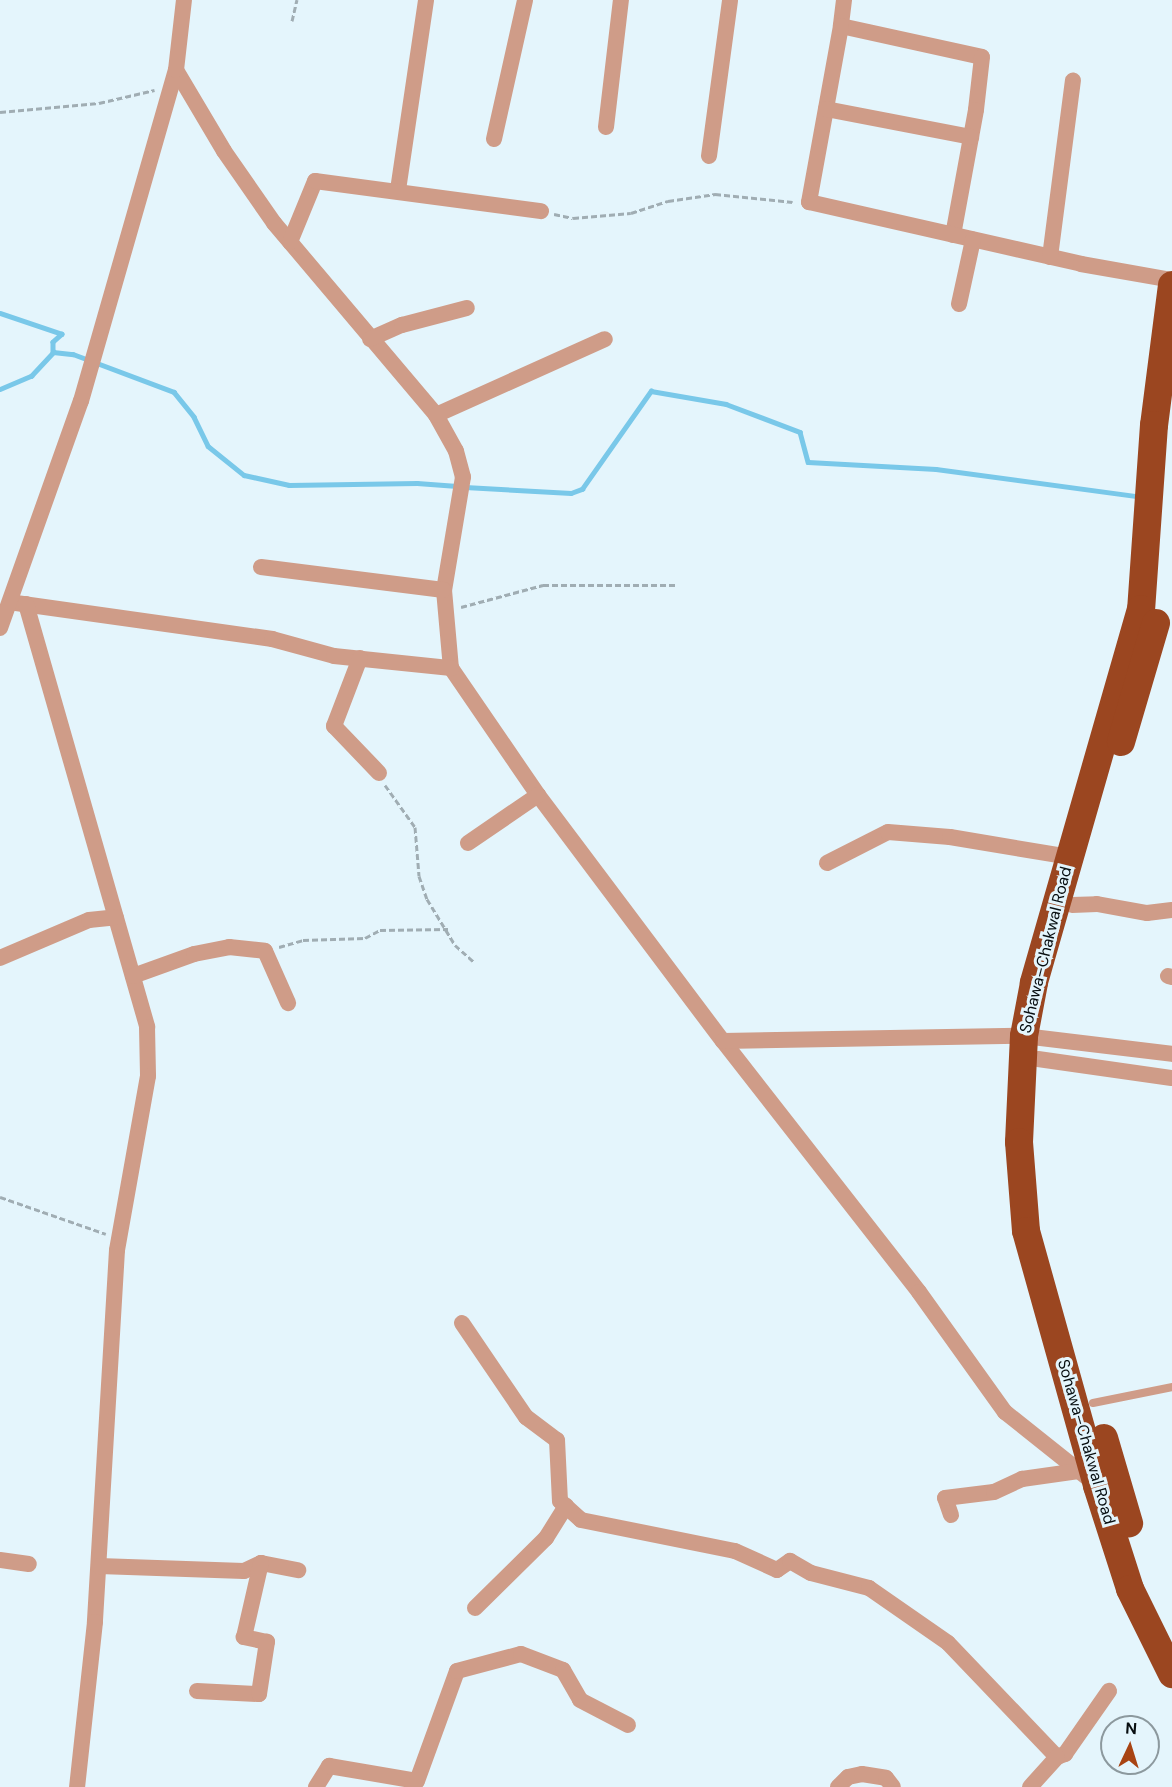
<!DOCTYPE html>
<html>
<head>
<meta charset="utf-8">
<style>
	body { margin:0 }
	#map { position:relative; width:1172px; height:1787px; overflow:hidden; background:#e4f5fc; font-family:"DM Sans",sans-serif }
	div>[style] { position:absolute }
	.stream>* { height:4.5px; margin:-2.25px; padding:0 2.25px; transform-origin:2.25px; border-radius:2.25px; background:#79c8e9 }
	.path>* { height:3px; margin-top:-1.5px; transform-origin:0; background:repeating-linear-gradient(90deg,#a0adb3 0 6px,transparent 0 9px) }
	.service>* { height:8px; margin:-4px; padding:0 4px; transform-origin:4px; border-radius:4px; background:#cf9c88 }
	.minor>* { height:16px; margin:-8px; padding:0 8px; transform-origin:8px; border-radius:8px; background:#cf9c88 }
	.trunk>* { height:28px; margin:-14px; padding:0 14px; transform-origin:14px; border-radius:14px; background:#9b4620 }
	span { translate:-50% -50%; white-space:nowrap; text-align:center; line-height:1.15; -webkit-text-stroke:6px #e4f5fc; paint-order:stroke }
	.street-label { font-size:16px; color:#080e10 }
	.north { position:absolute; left:1100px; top:1715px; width:60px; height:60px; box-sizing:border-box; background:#e4f5fc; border:2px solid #8c999e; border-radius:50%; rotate:4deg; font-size:16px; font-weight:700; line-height:24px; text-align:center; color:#080e10 }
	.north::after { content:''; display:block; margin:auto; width:21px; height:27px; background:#a84413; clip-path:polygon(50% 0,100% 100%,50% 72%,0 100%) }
</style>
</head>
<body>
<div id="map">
	<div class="stream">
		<i style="left:0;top:313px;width:65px;rotate:18.7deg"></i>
		<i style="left:62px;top:334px;width:12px;rotate:138deg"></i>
		<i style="left:53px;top:342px;width:10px;rotate:90deg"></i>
		<i style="left:53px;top:352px;width:20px;rotate:6deg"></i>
		<i style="left:73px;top:354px;width:108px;rotate:20.6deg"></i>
		<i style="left:174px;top:392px;width:32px;rotate:51deg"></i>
		<i style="left:194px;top:417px;width:32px;rotate:64deg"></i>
		<i style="left:208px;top:446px;width:46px;rotate:38.9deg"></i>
		<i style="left:244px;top:475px;width:46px;rotate:12.5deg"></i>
		<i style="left:289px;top:485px;width:128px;rotate:-0.9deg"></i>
		<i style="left:417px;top:483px;width:40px;rotate:4.3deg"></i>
		<i style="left:0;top:389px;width:34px;rotate:-23deg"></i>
		<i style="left:31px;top:376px;width:33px;rotate:-47deg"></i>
		<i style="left:465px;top:487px;width:106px;rotate:3.2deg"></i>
		<i style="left:571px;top:493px;width:12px;rotate:-20deg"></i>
		<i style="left:582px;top:489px;width:120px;rotate:-54.9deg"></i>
		<i style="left:651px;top:391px;width:76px;rotate:9.8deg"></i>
		<i style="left:726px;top:404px;width:79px;rotate:20.7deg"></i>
		<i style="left:800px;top:432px;width:31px;rotate:75deg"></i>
		<i style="left:808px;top:462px;width:128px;rotate:3.1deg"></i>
		<i style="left:936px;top:469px;width:202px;rotate:7.7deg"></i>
	</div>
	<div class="path">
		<i style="left:292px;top:21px;width:22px;rotate:-77deg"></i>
		<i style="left:0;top:112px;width:99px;rotate:-5.2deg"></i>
		<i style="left:99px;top:103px;width:57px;rotate:-13.1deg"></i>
		<i style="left:554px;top:214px;width:19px;rotate:12deg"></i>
		<i style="left:573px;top:218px;width:58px;rotate:-4.9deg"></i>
		<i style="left:631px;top:213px;width:39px;rotate:-18deg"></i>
		<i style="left:668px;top:201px;width:48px;rotate:-8.5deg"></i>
		<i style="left:715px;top:194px;width:78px;rotate:5.9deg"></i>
		<i style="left:461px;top:607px;width:85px;rotate:-15deg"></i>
		<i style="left:543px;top:585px;width:135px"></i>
		<i style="left:385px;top:785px;width:52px;rotate:54.5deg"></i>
		<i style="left:415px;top:827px;width:49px;rotate:85.3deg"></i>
		<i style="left:419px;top:876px;width:24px;rotate:71deg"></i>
		<i style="left:427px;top:899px;width:54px;rotate:58.7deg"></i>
		<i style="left:455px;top:945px;width:25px;rotate:42deg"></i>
		<i style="left:279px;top:947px;width:25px;rotate:-16deg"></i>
		<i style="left:303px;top:940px;width:62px;rotate:-1.8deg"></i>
		<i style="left:365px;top:938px;width:17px;rotate:-28deg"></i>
		<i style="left:380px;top:930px;width:68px;rotate:-0.8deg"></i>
		<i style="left:0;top:1197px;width:112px;rotate:19.2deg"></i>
	</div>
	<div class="service">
		<i style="left:1093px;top:1403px;width:81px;rotate:-11.4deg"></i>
	</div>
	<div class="minor">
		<i style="left:844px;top:0;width:26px;rotate:97deg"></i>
		<i style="left:841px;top:26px;width:144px;rotate:12.4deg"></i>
		<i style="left:982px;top:57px;width:53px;rotate:96.5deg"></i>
		<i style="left:976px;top:110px;width:127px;rotate:100.4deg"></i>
		<i style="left:841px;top:26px;width:179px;rotate:100.3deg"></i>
		<i style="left:809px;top:202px;width:279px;rotate:12.8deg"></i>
		<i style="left:1081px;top:264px;width:92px;rotate:10deg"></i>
		<i style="left:176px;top:70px;width:94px;rotate:59.3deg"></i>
		<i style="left:224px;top:151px;width:88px;rotate:55.2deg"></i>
		<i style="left:274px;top:223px;width:251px;rotate:49.8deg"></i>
		<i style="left:436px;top:415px;width:41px;rotate:60.9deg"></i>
		<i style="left:456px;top:451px;width:27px;rotate:75deg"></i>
		<i style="left:463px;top:477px;width:115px;rotate:99.5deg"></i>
		<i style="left:444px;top:590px;width:78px;rotate:84.9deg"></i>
		<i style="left:451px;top:668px;width:154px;rotate:55.6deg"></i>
		<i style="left:538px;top:795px;width:308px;rotate:53.1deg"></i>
		<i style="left:723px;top:1041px;width:318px;rotate:52deg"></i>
		<i style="left:919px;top:1292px;width:148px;rotate:54.4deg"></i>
		<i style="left:1005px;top:1412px;width:114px;rotate:38.6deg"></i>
		<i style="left:826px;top:109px;width:148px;rotate:10.9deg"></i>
		<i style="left:606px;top:127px;width:128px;rotate:-83.3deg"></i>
		<i style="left:494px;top:139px;width:142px;rotate:-77.4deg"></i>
		<i style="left:709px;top:156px;width:157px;rotate:-82.3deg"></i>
		<i style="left:398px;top:190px;width:192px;rotate:-81.6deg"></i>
		<i style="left:290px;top:242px;width:66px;rotate:-67.7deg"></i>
		<i style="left:315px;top:181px;width:228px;rotate:7.6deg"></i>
		<i style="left:1050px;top:257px;width:178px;rotate:-82.6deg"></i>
		<i style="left:959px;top:304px;width:66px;rotate:-77.7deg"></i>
		<i style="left:370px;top:339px;width:35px;rotate:-24deg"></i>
		<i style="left:402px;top:325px;width:67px;rotate:-14.7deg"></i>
		<i style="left:436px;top:415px;width:185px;rotate:-24.2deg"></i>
		<i style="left:261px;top:567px;width:184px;rotate:7.2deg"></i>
		<i style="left:16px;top:603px;width:259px;rotate:8deg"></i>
		<i style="left:272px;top:639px;width:64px;rotate:15.3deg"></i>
		<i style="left:334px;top:656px;width:118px;rotate:5.9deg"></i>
		<i style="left:26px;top:604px;width:440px;rotate:74deg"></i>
		<i style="left:147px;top:1027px;width:49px;rotate:88.8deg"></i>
		<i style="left:148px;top:1076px;width:177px;rotate:100.1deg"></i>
		<i style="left:117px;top:1250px;width:373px;rotate:93.4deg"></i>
		<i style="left:95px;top:1622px;width:166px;rotate:96.2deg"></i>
		<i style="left:0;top:628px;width:241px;rotate:-70.4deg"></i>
		<i style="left:81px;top:401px;width:344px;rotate:-74deg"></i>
		<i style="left:176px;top:70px;width:70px;rotate:-83.5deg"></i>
		<i style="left:360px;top:658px;width:73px;rotate:110.9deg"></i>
		<i style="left:334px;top:726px;width:65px;rotate:46.2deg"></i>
		<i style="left:468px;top:843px;width:85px;rotate:-34.4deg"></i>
		<i style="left:827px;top:863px;width:68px;rotate:-26.9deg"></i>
		<i style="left:888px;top:832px;width:62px;rotate:4.6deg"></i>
		<i style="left:950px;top:837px;width:121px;rotate:9.5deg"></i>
		<i style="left:1072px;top:905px;width:25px;rotate:-2deg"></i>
		<i style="left:1097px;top:904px;width:51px;rotate:10.2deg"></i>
		<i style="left:1147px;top:913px;width:25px;rotate:-7deg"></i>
		<i style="left:0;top:958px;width:97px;rotate:-23.1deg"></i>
		<i style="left:89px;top:920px;width:27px;rotate:-6deg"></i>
		<i style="left:133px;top:976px;width:65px;rotate:-19.8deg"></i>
		<i style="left:194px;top:954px;width:36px;rotate:-11deg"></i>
		<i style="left:229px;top:947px;width:36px;rotate:6deg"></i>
		<i style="left:265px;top:951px;width:57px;rotate:66.1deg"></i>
		<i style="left:1168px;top:976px;width:4px;rotate:14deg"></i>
		<i style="left:723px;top:1041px;width:301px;rotate:-1deg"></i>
		<i style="left:1024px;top:1036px;width:149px;rotate:6.9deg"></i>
		<i style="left:1038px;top:1059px;width:135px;rotate:8.1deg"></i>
		<i style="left:462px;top:1323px;width:114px;rotate:55.8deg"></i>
		<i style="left:526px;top:1417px;width:39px;rotate:37deg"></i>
		<i style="left:557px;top:1440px;width:61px;rotate:87.2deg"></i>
		<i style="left:560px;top:1501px;width:28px;rotate:42deg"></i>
		<i style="left:581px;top:1520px;width:157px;rotate:11.4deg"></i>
		<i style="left:735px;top:1551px;width:46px;rotate:24.3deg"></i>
		<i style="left:777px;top:1570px;width:16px;rotate:-35deg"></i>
		<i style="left:790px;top:1561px;width:24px;rotate:30deg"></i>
		<i style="left:811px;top:1573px;width:60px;rotate:14.5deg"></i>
		<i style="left:869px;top:1588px;width:96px;rotate:34.8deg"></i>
		<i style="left:948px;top:1643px;width:158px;rotate:46.3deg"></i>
		<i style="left:1057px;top:1757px;width:9px;rotate:-21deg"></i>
		<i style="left:1065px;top:1754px;width:77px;rotate:-55.1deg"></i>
		<i style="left:951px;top:1515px;width:18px;rotate:-109deg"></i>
		<i style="left:945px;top:1498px;width:49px;rotate:-7deg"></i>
		<i style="left:994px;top:1492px;width:31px;rotate:-25deg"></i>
		<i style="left:1022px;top:1479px;width:57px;rotate:-8.1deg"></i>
		<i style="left:0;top:1560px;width:29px;rotate:8deg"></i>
		<i style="left:99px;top:1566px;width:145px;rotate:2deg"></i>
		<i style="left:244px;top:1571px;width:19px;rotate:-25deg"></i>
		<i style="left:261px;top:1563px;width:38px;rotate:11deg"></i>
		<i style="left:475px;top:1608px;width:100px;rotate:-44.6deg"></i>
		<i style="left:546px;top:1538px;width:38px;rotate:-58deg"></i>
		<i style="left:197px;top:1691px;width:62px;rotate:2.8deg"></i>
		<i style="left:259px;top:1694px;width:53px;rotate:-81.3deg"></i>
		<i style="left:267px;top:1642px;width:24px;rotate:-168deg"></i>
		<i style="left:244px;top:1637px;width:76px;rotate:-77.1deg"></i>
		<i style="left:316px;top:1787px;width:25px;rotate:-58deg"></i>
		<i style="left:329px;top:1766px;width:89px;rotate:9.7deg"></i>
		<i style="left:417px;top:1781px;width:117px;rotate:-70deg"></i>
		<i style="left:457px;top:1671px;width:66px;rotate:-14.9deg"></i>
		<i style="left:521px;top:1654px;width:45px;rotate:20.9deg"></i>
		<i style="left:563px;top:1670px;width:34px;rotate:60deg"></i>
		<i style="left:580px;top:1700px;width:54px;rotate:27.5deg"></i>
		<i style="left:838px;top:1787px;width:14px;rotate:-45deg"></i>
		<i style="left:848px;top:1777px;width:14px;rotate:-12deg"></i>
		<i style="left:862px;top:1774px;width:24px;rotate:9deg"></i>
		<i style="left:886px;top:1778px;width:11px;rotate:52deg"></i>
		<i style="left:1030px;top:1787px;width:40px;rotate:-48deg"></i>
	</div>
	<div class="trunk">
		<i style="left:1172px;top:285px;width:141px;rotate:97.3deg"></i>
		<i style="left:1154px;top:425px;width:184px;rotate:94deg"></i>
		<i style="left:1141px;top:609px;width:389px;rotate:106deg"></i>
		<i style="left:1034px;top:983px;width:54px;rotate:100.7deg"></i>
		<i style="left:1024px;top:1036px;width:106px;rotate:92.7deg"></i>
		<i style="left:1019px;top:1142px;width:89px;rotate:85.5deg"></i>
		<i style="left:1026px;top:1231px;width:265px;rotate:74.4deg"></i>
		<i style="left:1097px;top:1486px;width:108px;rotate:72.2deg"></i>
		<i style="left:1130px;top:1589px;width:95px;rotate:63.7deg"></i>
		<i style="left:1121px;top:742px;width:124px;rotate:-73.6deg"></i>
		<i style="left:1104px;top:1438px;width:89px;rotate:73.6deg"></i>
	</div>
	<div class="street-label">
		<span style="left:1046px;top:950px;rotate:-76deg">Sohawa–Chakwal Road</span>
		<span style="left:1086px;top:1442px;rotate:74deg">Sohawa–Chakwal Road</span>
	</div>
	<div class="north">N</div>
</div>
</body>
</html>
